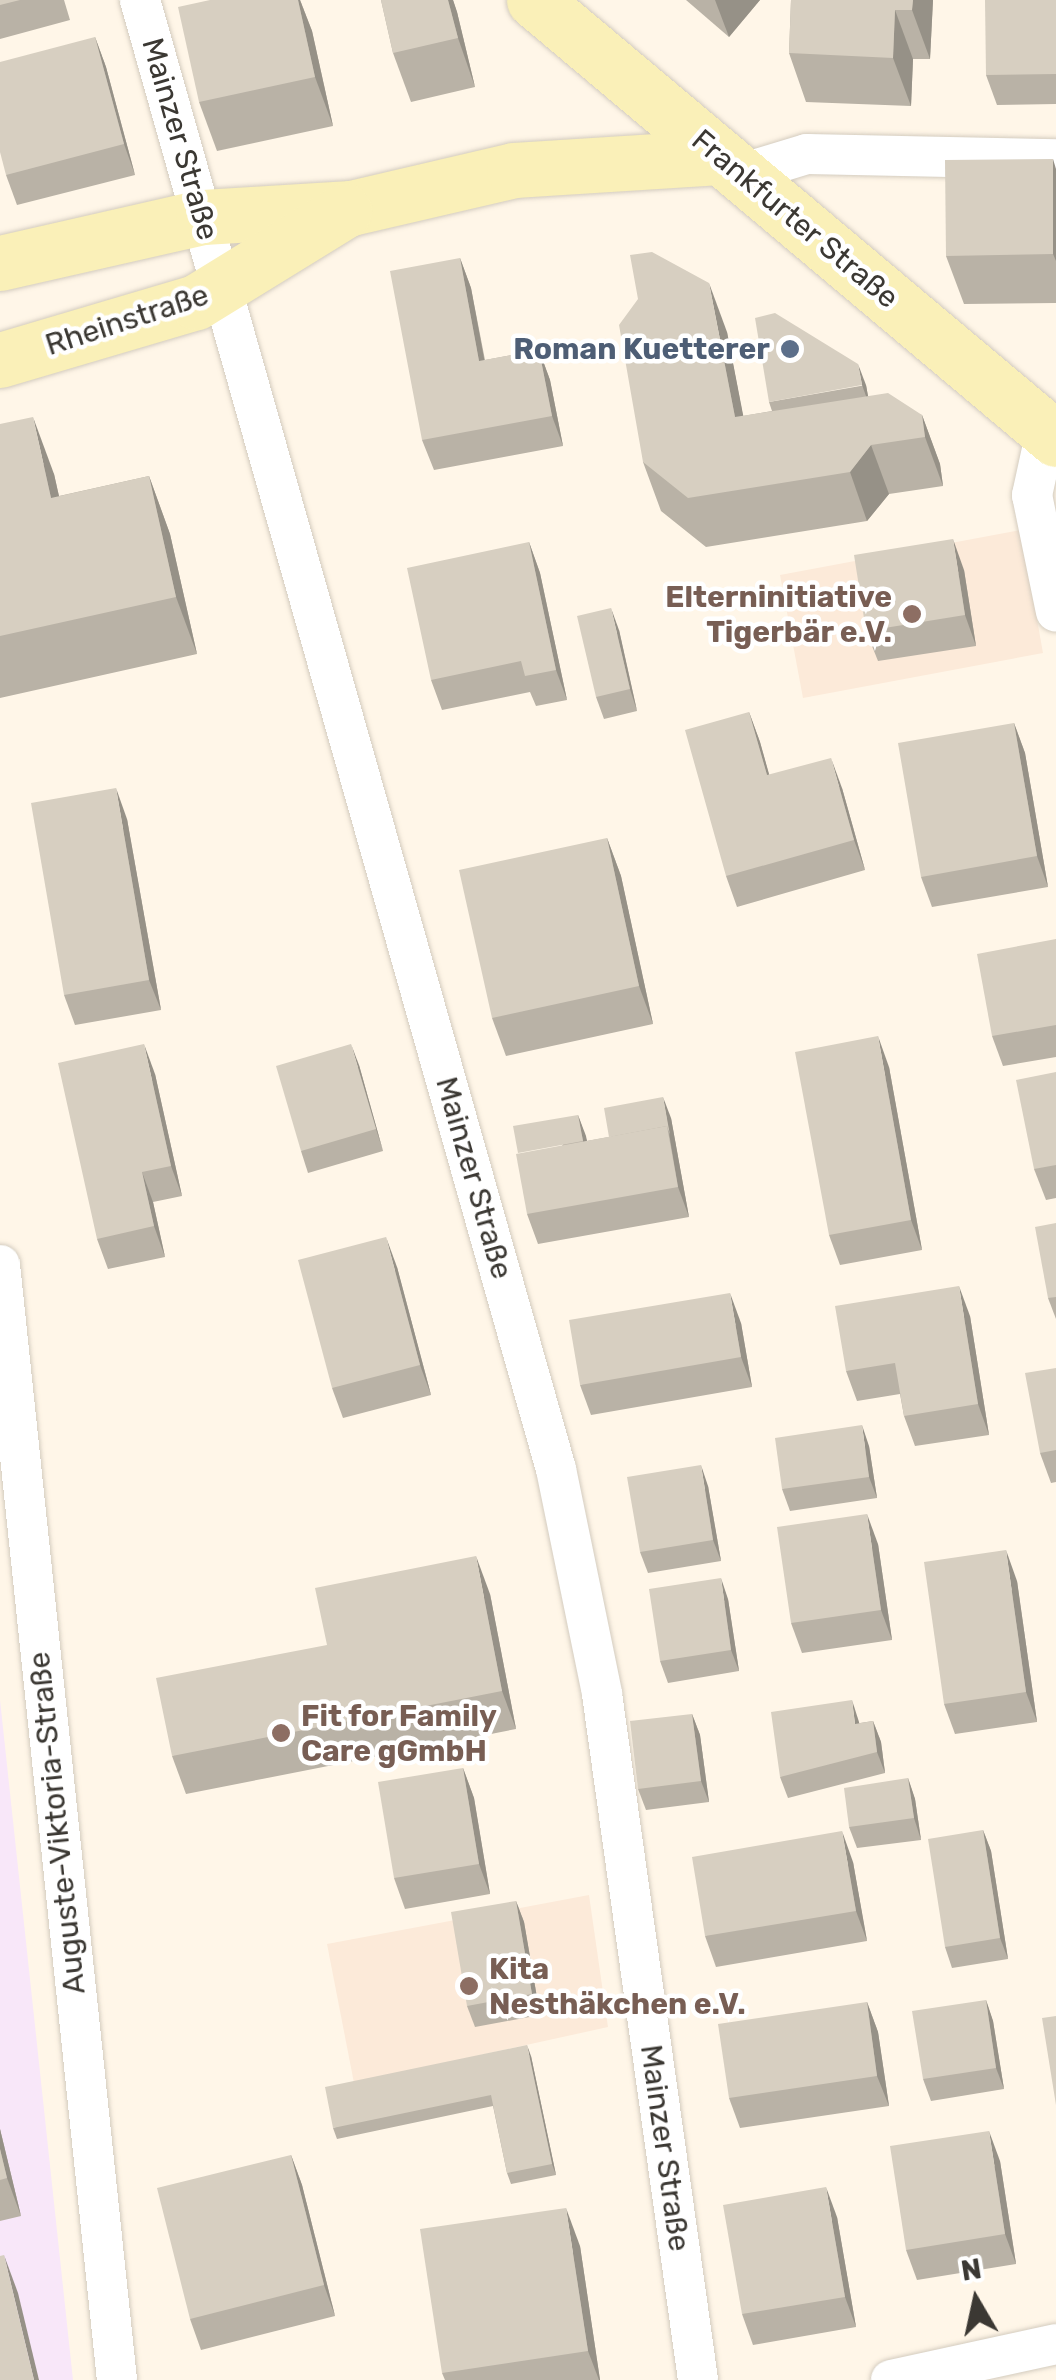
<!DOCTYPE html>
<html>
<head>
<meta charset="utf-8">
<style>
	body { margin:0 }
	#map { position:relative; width:1056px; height:2380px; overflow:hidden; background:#fff6e8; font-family:Rubik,sans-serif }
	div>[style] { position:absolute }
	.commercial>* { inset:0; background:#f8e7f9 }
	.education>* { inset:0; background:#fcead9 }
	.roads { filter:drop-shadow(0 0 2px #d4ccbf) drop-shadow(0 0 2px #d4ccbf) }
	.street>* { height:40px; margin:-20px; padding:0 20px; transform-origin:20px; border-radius:20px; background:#fff }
	.secondary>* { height:55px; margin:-27.5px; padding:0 27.5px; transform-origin:27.5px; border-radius:27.5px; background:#faf0b8 }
	.wall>* { inset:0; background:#b9b2a6 }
	.shaded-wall>* { inset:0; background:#969187 }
	.building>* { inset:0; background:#d7cfc1 }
	.dots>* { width:28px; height:28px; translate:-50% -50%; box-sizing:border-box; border:5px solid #fff; border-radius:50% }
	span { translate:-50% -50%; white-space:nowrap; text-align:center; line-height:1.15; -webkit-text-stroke:9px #fff; paint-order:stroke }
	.street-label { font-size:30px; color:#3b3833 }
	.service-label { font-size:30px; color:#4e5e75; font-weight:700 }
	.right { translate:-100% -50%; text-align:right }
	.education-label { font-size:30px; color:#785e54; font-weight:700 }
	.left { translate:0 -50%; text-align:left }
	.north { position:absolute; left:926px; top:2250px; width:100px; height:100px; -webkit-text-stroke:8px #fff; paint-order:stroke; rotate:351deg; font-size:28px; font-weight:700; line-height:40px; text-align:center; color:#3b3833 }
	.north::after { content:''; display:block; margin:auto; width:35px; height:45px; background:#3b3833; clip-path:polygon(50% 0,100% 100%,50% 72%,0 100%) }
</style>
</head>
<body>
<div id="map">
	<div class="commercial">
		<i style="clip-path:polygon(0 1700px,36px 2035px,73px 2380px,0 2380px)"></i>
	</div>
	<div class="education">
		<i style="clip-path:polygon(1021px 530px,1043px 653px,803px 698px,780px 575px)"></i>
		<i style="clip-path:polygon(589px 1895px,608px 2027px,354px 2083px,327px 1944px)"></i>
	</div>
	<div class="roads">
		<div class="street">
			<i style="left:140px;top:0;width:1527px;rotate:74.19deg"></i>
			<i style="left:556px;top:1469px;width:230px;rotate:78.4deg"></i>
			<i style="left:602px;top:1694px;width:693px;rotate:82.03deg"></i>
			<i style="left:741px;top:174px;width:69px;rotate:-16.9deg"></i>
			<i style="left:807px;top:154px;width:249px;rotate:1.2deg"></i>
			<i style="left:1046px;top:431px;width:66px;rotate:102.3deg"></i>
			<i style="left:1032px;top:495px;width:119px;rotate:78.4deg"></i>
			<i style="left:0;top:1265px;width:1121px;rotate:84.01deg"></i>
			<i style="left:891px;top:2380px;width:169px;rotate:-12.3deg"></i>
		</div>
		<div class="secondary">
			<i style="left:534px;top:0;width:682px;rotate:40.06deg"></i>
			<i style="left:0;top:263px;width:208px;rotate:-12.8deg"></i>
			<i style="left:203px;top:217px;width:148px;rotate:-3.5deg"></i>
			<i style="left:351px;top:208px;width:167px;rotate:-13.1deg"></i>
			<i style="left:514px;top:170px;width:206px;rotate:-3.6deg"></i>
			<i style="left:0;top:360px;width:204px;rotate:-16.5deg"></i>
			<i style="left:196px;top:302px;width:174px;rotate:-31.6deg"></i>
		</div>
	</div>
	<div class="wall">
		<i style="clip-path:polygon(0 0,64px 0,70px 20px,0 39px)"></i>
		<i style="clip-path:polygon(298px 0,300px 0,312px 31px,333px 126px,217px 151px,199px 102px)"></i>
		<i style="clip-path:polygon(381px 0,453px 0,457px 12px,475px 87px,411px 102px,393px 53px)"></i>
		<i style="clip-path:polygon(686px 0,760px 0,729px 37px)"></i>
		<i style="clip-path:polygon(791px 0,933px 0,930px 59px,913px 59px,911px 106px,806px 102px,789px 53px)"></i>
		<i style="clip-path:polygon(1056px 0,1056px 104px,997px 105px,986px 75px)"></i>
		<i style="clip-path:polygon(95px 37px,106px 67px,135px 175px,17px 205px,6px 175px)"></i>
		<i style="clip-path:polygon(1056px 169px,1056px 303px,964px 304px,946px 256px)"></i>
		<i style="clip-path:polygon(460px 258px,471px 288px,485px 360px,539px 350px,550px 380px,563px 446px,434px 470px,422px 440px)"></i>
		<i style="clip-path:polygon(727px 332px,743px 416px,772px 411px,769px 402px,866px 385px,868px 396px,922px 415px,940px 464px,943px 486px,889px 494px,867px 521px,706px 547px,661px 511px,643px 462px)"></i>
		<i style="clip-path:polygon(0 424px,54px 474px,59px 496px,149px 476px,170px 534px,197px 654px,0 698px)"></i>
		<i style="clip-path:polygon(529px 542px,540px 573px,567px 700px,536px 706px,530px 692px,442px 710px,431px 680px)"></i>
		<i style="clip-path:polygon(964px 570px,976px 646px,878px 661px,866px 631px)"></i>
		<i style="clip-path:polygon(619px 630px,637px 711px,604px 719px,596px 697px)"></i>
		<i style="clip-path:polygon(749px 712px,760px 742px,769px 775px,842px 788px,865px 870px,737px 907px,726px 876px)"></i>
		<i style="clip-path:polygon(1014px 723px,1025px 753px,1048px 887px,932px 907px,921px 877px)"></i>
		<i style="clip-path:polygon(127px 819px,161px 1010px,75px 1025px,64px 995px)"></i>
		<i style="clip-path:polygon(607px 838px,621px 876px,653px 1024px,506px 1056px,492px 1018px)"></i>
		<i style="clip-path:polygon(1056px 939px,1056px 1057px,1003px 1066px,992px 1036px)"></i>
		<i style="clip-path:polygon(359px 1065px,383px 1151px,308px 1173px,301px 1151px)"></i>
		<i style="clip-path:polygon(889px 1067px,922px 1250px,840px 1265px,829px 1235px)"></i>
		<i style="clip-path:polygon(1056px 1072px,1056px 1198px,1046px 1200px,1034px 1169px)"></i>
		<i style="clip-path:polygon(155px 1074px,182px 1196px,153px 1202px,165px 1257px,108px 1269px,97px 1239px)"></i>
		<i style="clip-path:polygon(578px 1115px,587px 1141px,609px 1137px,671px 1118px,689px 1217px,538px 1244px,527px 1214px)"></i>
		<i style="clip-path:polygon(1056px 1223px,1056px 1319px,1048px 1298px)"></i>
		<i style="clip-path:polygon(397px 1267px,431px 1395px,343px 1418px,332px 1388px)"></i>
		<i style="clip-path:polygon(970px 1316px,989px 1435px,915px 1446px,904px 1416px,900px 1394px,857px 1401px,846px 1371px)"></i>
		<i style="clip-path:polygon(741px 1323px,752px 1387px,591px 1415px,580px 1385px)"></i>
		<i style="clip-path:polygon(1056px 1368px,1056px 1482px,1051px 1483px,1040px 1453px)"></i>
		<i style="clip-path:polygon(869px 1446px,877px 1498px,790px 1511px,782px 1489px)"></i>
		<i style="clip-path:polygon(708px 1486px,721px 1561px,648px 1573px,640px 1552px)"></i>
		<i style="clip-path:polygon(878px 1544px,892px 1640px,802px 1653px,791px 1623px)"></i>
		<i style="clip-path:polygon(1017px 1581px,1037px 1722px,955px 1734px,944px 1704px)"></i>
		<i style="clip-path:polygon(490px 1594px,516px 1729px,186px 1794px,172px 1756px)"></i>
		<i style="clip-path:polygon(728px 1599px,739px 1671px,668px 1683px,660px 1661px)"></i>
		<i style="clip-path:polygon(692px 1714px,700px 1735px,709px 1802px,646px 1810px,638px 1789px)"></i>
		<i style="clip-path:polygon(873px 1721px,881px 1742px,885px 1773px,788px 1798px,780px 1777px,860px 1723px)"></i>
		<i style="clip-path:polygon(463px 1768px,474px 1798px,490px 1894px,405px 1909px,394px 1878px)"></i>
		<i style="clip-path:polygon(908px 1778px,915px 1799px,921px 1840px,857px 1848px,849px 1827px)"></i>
		<i style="clip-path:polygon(983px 1830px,991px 1851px,1008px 1959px,952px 1968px,945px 1947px)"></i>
		<i style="clip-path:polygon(853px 1862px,867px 1941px,716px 1967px,705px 1936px)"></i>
		<i style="clip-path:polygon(516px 1901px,524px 1922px,540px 2015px,475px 2027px,467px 2006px)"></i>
		<i style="clip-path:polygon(986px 2000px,993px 2021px,1004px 2089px,931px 2101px,923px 2079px)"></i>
		<i style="clip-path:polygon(867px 2002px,878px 2032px,889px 2106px,740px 2128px,729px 2098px)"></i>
		<i style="clip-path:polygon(531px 2056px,556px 2175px,511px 2184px,507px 2173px,493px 2106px,337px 2139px,333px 2128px)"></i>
		<i style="clip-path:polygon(0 2129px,21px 2216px,0 2221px)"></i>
		<i style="clip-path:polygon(291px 2155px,302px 2185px,335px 2316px,201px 2350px,190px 2319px)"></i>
		<i style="clip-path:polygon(1000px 2161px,1016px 2264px,917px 2280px,906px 2250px)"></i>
		<i style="clip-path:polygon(837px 2217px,856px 2327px,753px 2345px,742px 2314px)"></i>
		<i style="clip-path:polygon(580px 2246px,600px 2380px,445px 2380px,442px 2373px)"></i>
	</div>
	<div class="shaded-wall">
		<i style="clip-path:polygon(298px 0,300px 0,312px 31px,333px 126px,315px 77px)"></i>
		<i style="clip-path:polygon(448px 0,453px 0,457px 12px,475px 87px,458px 38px)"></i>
		<i style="clip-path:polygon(715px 0,760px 0,729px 37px)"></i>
		<i style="clip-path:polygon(913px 0,933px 0,930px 59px,912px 10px)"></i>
		<i style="clip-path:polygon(895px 10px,913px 59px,911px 106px,893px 58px)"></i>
		<i style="clip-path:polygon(95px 37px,106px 67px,135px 175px,124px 144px)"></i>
		<i style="clip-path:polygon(1053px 159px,1056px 169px,1056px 261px,1053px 254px)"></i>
		<i style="clip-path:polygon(460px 258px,471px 288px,490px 391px,479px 361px)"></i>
		<i style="clip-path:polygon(709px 283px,727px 332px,753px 466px,735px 417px)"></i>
		<i style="clip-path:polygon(539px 350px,550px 380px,563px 446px,552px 416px)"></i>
		<i style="clip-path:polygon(858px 364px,866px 385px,870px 407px,862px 385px)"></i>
		<i style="clip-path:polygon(922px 415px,940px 464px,943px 486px,925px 437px)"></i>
		<i style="clip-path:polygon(33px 417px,54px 474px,72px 555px,51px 498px)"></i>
		<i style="clip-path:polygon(871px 445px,889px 494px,867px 521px,850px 472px)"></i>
		<i style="clip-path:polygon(149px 476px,170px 534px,197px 654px,176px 597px)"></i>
		<i style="clip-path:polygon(953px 539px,964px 570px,976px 646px,965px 615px)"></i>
		<i style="clip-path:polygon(529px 542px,540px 573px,567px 700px,556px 670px)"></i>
		<i style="clip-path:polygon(611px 608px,619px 630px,637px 711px,630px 689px)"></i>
		<i style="clip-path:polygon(749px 712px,760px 742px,778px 806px,767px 775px)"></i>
		<i style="clip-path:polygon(1014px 723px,1025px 753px,1048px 887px,1037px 856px)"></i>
		<i style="clip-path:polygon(831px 758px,842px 788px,865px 870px,854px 840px)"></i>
		<i style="clip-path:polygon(116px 788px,127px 819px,161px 1010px,149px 980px)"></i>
		<i style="clip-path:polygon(607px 838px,621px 876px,653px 1024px,639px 986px)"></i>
		<i style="clip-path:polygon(878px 1036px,889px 1067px,922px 1250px,911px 1220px)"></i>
		<i style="clip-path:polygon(144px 1044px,155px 1074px,182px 1196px,171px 1166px)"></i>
		<i style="clip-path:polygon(351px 1044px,359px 1065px,383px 1151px,376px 1129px)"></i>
		<i style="clip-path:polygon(663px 1097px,671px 1118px,689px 1217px,678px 1187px)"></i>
		<i style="clip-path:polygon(578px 1115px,586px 1136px,593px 1172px,585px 1151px)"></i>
		<i style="clip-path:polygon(142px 1172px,153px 1202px,165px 1257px,154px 1226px)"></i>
		<i style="clip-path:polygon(386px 1237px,397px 1267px,431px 1395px,420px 1365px)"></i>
		<i style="clip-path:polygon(959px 1286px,970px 1316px,989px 1435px,978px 1404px)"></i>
		<i style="clip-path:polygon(730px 1293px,741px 1323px,752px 1387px,741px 1357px)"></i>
		<i style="clip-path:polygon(862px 1425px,869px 1446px,877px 1498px,869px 1477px)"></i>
		<i style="clip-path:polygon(701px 1465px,708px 1486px,721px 1561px,713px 1540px)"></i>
		<i style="clip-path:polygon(867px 1514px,878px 1544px,892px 1640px,881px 1610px)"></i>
		<i style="clip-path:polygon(1006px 1550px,1017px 1581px,1037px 1722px,1026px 1692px)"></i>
		<i style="clip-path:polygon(476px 1556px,490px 1594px,516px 1729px,502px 1691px)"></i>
		<i style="clip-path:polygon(721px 1578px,728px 1599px,739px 1671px,731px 1650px)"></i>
		<i style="clip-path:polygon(852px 1700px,859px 1722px,863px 1745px,855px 1724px)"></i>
		<i style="clip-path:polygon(692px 1714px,700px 1735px,709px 1802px,701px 1781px)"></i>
		<i style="clip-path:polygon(873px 1721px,881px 1742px,885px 1773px,877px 1752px)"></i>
		<i style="clip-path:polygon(463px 1768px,474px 1798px,490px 1894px,479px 1864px)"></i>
		<i style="clip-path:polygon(908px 1778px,915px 1799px,921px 1840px,914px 1818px)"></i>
		<i style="clip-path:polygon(983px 1830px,991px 1851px,1008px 1959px,1000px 1938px)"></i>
		<i style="clip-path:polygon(842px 1831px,853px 1862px,867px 1941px,856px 1911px)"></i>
		<i style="clip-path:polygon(516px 1901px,524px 1922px,540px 2015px,532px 1994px)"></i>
		<i style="clip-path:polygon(986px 2000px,993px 2021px,1004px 2089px,996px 2068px)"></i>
		<i style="clip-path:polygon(867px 2002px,878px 2032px,889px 2106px,877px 2076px)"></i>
		<i style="clip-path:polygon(527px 2045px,531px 2056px,556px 2175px,552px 2164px)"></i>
		<i style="clip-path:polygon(0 2129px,21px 2216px,7px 2178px,0 2149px)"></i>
		<i style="clip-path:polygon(989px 2131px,1000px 2161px,1016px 2264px,1005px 2234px)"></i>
		<i style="clip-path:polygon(291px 2155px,302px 2185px,335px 2316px,324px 2285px)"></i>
		<i style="clip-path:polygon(826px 2187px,837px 2217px,856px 2327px,845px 2297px)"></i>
		<i style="clip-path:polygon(566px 2208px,580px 2246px,600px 2380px,599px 2380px,588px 2351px)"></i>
		<i style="clip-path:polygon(4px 2255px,18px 2293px,39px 2380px,34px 2380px)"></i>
	</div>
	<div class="building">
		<i style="clip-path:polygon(0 0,20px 0,0 5px)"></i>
		<i style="clip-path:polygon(210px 0,298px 0,315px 77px,199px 102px,178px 7px)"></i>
		<i style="clip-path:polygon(381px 0,448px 0,458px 38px,393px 53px)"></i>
		<i style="clip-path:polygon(791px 0,913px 0,912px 10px,895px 10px,893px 58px,789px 53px)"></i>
		<i style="clip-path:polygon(985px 0,1056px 0,1056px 74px,986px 75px)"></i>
		<i style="clip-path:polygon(95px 37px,124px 144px,6px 175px,0 152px,0 62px)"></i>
		<i style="clip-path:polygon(1053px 159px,1053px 254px,946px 256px,945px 160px)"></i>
		<i style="clip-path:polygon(652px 252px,709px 283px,735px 417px,888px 393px,922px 415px,925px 437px,871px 445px,850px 472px,688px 498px,643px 462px,619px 325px,638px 299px,630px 255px)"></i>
		<i style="clip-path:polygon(460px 258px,479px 361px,539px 350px,552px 416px,422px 440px,390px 271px)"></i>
		<i style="clip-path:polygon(775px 313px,858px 364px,862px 385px,769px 402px,755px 318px)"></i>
		<i style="clip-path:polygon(33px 417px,51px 498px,149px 476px,176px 597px,0 636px,0 424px)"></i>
		<i style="clip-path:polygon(953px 539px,965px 615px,866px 631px,854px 555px)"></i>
		<i style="clip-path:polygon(529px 542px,556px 670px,525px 676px,521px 661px,431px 680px,407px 568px)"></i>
		<i style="clip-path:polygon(611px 608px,630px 689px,596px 697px,577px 616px)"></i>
		<i style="clip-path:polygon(749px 712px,767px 775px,831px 758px,854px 840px,726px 876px,685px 730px)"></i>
		<i style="clip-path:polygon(1014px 723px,1037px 856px,921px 877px,898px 743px)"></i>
		<i style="clip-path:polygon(116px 788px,149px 980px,64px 995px,31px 803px)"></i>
		<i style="clip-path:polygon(607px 838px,639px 986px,492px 1018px,459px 870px)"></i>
		<i style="clip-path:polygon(1056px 939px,1056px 1025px,992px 1036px,977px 954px)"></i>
		<i style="clip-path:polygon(878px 1036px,911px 1220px,829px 1235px,795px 1052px)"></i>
		<i style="clip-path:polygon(144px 1044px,171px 1166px,142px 1172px,154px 1226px,97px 1239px,58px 1063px)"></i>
		<i style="clip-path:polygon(351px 1044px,376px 1129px,301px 1151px,276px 1066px)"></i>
		<i style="clip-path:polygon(1056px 1072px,1056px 1165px,1034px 1169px,1016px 1080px)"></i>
		<i style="clip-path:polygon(663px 1097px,670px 1135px,667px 1126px,609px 1137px,604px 1108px)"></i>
		<i style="clip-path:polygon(578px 1115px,583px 1141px,518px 1153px,513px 1126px)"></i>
		<i style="clip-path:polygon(667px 1126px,678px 1187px,527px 1214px,516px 1154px)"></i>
		<i style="clip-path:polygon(1056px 1223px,1056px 1297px,1048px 1298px,1035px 1227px)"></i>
		<i style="clip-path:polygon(386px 1237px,420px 1365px,332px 1388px,298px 1260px)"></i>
		<i style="clip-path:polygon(959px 1286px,978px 1404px,904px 1416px,895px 1363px,846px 1371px,835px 1306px)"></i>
		<i style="clip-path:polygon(730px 1293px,741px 1357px,580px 1385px,569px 1320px)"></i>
		<i style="clip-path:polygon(1056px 1368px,1056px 1450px,1040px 1453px,1025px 1373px)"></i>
		<i style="clip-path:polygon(862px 1425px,869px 1477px,782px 1489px,775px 1438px)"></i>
		<i style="clip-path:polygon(701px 1465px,713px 1540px,640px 1552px,627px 1477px)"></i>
		<i style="clip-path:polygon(867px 1514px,881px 1610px,791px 1623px,777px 1527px)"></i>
		<i style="clip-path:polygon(1006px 1550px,1026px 1692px,944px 1704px,924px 1562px)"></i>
		<i style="clip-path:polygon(476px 1556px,502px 1691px,172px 1756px,156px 1678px,327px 1645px,315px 1588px)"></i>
		<i style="clip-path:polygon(721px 1578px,731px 1650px,660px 1661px,649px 1589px)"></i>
		<i style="clip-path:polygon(852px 1700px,855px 1724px,873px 1721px,877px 1752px,780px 1777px,771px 1712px)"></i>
		<i style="clip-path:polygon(692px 1714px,701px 1781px,638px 1789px,630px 1721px)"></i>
		<i style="clip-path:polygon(463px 1768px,479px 1864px,394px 1878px,378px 1782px)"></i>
		<i style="clip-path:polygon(908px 1778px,914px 1818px,849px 1827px,844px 1788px)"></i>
		<i style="clip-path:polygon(983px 1830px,1000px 1938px,945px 1947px,928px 1839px)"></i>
		<i style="clip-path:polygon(842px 1831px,856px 1911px,705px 1936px,692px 1857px)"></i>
		<i style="clip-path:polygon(516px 1901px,532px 1994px,467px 2006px,451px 1912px)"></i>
		<i style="clip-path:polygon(986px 2000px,996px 2068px,923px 2079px,912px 2011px)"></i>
		<i style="clip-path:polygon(867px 2002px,877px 2076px,729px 2098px,718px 2024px)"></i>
		<i style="clip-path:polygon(1056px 2016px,1056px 2105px,1042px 2018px)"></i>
		<i style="clip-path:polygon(527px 2045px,552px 2164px,507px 2173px,491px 2095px,333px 2128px,325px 2087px)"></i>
		<i style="clip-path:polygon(989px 2131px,1005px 2234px,906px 2250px,890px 2146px)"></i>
		<i style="clip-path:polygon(0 2149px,7px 2178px,0 2180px)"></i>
		<i style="clip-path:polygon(291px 2155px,324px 2285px,190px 2319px,157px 2188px)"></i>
		<i style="clip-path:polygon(826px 2187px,845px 2297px,742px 2314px,723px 2205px)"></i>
		<i style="clip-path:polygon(566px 2208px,588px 2351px,442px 2373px,420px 2229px)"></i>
		<i style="clip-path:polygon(4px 2255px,34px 2380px,0 2380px,0 2256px)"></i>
	</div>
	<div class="dots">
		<i style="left:790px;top:349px;background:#5c6f8a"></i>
		<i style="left:912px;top:614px;background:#8d6e63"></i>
		<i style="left:281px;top:1733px;background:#8d6e63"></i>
		<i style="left:469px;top:1986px;background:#8d6e63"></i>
	</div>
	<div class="street-label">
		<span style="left:180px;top:139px;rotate:74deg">Mainzer Straße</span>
		<span style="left:795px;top:219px;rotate:40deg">Frankfurter Straße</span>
		<span style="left:127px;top:320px;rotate:-18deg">Rheinstraße</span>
		<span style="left:474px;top:1178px;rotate:74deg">Mainzer Straße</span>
		<span style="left:57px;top:1823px;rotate:-96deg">Auguste-Viktoria-Straße</span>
		<span style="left:665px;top:2148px;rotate:82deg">Mainzer Straße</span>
	</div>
	<div class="service-label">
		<span class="right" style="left:770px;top:349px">Roman Kuetterer</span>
	</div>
	<div class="education-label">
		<span class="right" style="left:892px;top:614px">Elterninitiative<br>Tigerbär e.V.</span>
		<span class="left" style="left:301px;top:1733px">Fit for Family<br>Care gGmbH</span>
		<span class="left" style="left:489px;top:1986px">Kita<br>Nesthäkchen e.V.</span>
	</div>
	<div class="north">N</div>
</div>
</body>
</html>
